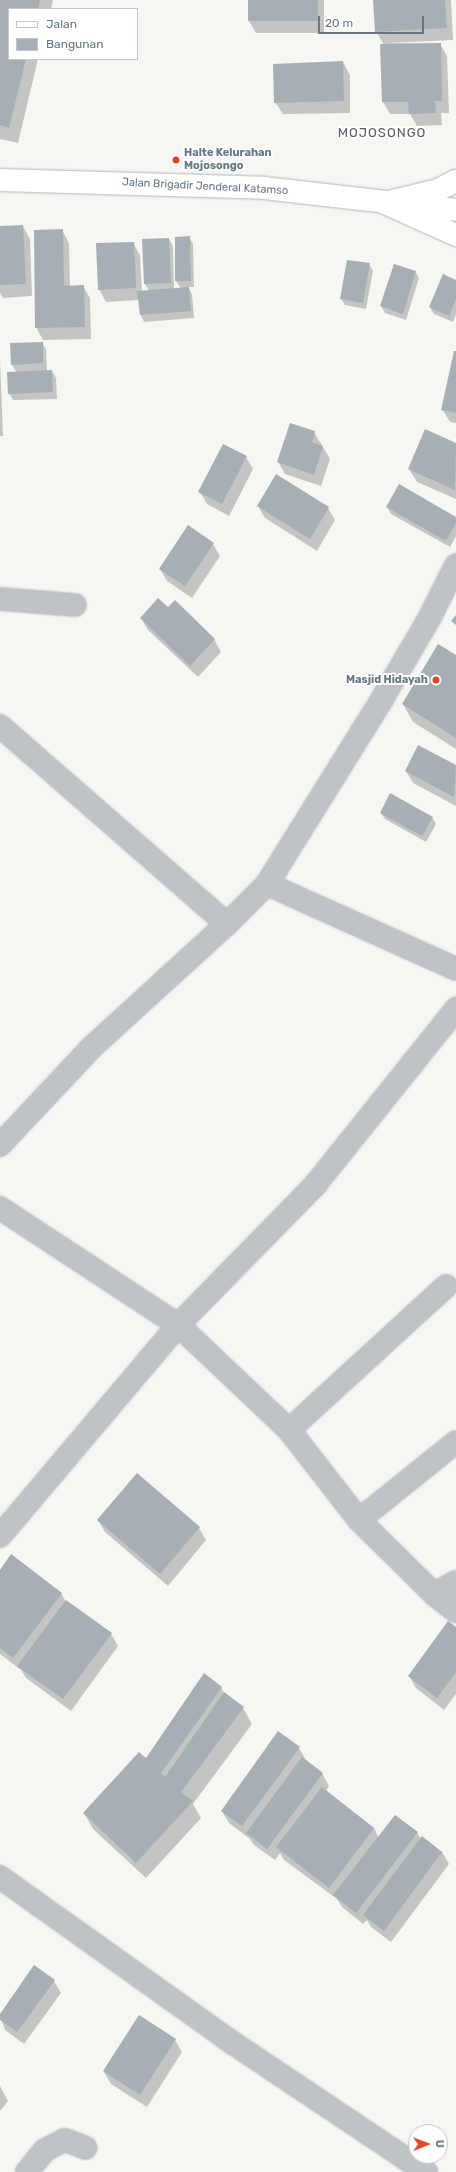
<!DOCTYPE html>
<html>
<head>
<meta charset="utf-8">
<style>
	body { margin:0 }
	#map { position:relative; width:456px; height:2172px; overflow:hidden; background:#f6f6f3; font-family:Rubik,sans-serif }
	div>[style] { position:absolute }
	.shadow>* { inset:0; background:#0003 }
	.building>* { inset:0; background:#a6afb4 }
	.roads { filter:drop-shadow(0 0 1px #b1b7bb) drop-shadow(0 0 1px #b1b7bb) }
	.minor>* { height:22px; margin:-11px; padding:0 11px; transform-origin:11px; border-radius:11px; background:#bfc3c7 }
	.tertiary>* { height:22px; margin:-11px; padding:0 11px; transform-origin:11px; border-radius:11px; background:#bfc3c7 }
	.secondary>* { height:22px; margin:-11px; padding:0 11px; transform-origin:11px; border-radius:11px; background:#fff }
	.primary>* { height:22px; margin:-11px; padding:0 11px; transform-origin:11px; border-radius:11px; background:#fff }
	.dots>* { width:11px; height:11px; translate:-50% -50%; box-sizing:border-box; border:2px solid #fff; border-radius:50% }
	span { translate:-50% -50%; white-space:nowrap; text-align:center; line-height:1.15; -webkit-text-stroke:4px #fff; paint-order:stroke }
	.poi-label { font-size:11px; color:#657884; font-weight:700 }
	.left { translate:0 -50%; text-align:left }
	.right { translate:-100% -50%; text-align:right }
	.street-label { font-size:11px; color:#657884 }
	.quarter-label { font-size:13px; color:#536169; letter-spacing:1px }
	.legend { position:absolute; left:8px; top:8px; width:130px; height:52px; box-sizing:border-box; background:#fff; border:1px solid #c1c9ce; margin:0; padding:5px 7px; list-style:none; font-size:12px; color:#657884 }
	.legend li { display:flex; align-items:center; gap:8px; height:20px }
	.legend b { width:20px; border:1px solid #c1c9ce }
	.north { position:absolute; left:408px; top:2124px; width:40px; height:40px; box-sizing:border-box; background:#fff; border:1px solid #c1c9ce; border-radius:50%; rotate:89deg; font-size:11px; font-weight:700; line-height:16px; text-align:center; color:#657884 }
	.north::after { content:''; display:block; margin:auto; width:14px; height:18px; background:#e34526; clip-path:polygon(50% 0,100% 100%,50% 72%,0 100%) }
	.scale { position:absolute; left:318px; top:16px; width:106px; height:18px; box-sizing:border-box; border:2px solid #657884; border-top:0; padding-left:5px; font-size:12px; line-height:14px; white-space:nowrap; color:#657884; -webkit-text-stroke:3px #fff; paint-order:stroke }
</style>
</head>
<body>
<div id="map">
	<div class="shadow">
		<i style="clip-path:polygon(0 0,53px 0,51px 9px,9px 9px,9px 59px,38px 59px,18px 143px,0 139px)"></i>
		<i style="clip-path:polygon(249px 0,324px 0,324px 33px,256px 33px,249px 21px)"></i>
		<i style="clip-path:polygon(374px 0,451px 0,453px 40px,387px 43px,440px 44px,447px 56px,449px 113px,441px 113px,442px 125px,417px 126px,410px 114px,390px 114px,383px 102px,381px 45px,384px 45px,376px 31px)"></i>
		<i style="clip-path:polygon(343px 62px,350px 75px,350px 113px,283px 114px,275px 102px)"></i>
		<i style="clip-path:polygon(23px 226px,30px 239px,32px 296px,3px 298px,0 293px,0 227px)"></i>
		<i style="clip-path:polygon(62px 230px,69px 243px,70px 286px,83px 286px,90px 298px,91px 339px,43px 340px,36px 327px)"></i>
		<i style="clip-path:polygon(189px 237px,193px 244px,194px 287px,188px 287px,192px 294px,194px 318px,144px 322px,141px 315px,139px 300px,106px 302px,99px 289px,133px 243px,140px 255px,142px 292px,149px 291px,145px 284px,169px 239px,173px 246px,174px 289px,181px 289px,176px 281px)"></i>
		<i style="clip-path:polygon(369px 264px,373px 271px,366px 309px,345px 305px,341px 299px)"></i>
		<i style="clip-path:polygon(415px 271px,419px 278px,406px 320px,385px 313px,381px 306px)"></i>
		<i style="clip-path:polygon(456px 281px,456px 314px,453px 322px,434px 314px,430px 307px)"></i>
		<i style="clip-path:polygon(42px 343px,46px 349px,47px 371px,52px 371px,56px 378px,57px 399px,13px 400px,9px 393px,17px 373px,12px 365px)"></i>
		<i style="clip-path:polygon(456px 352px,456px 423px,450px 422px,442px 409px)"></i>
		<i style="clip-path:polygon(0 359px,3px 436px,0 436px)"></i>
		<i style="clip-path:polygon(426px 431px,456px 444px,456px 499px,417px 482px,409px 469px)"></i>
		<i style="clip-path:polygon(314px 432px,330px 459px,321px 486px,285px 474px,278px 462px)"></i>
		<i style="clip-path:polygon(246px 457px,253px 469px,229px 516px,207px 504px,200px 492px)"></i>
		<i style="clip-path:polygon(258px 506px,328px 508px,335px 520px,317px 551px,265px 518px)"></i>
		<i style="clip-path:polygon(387px 507px,456px 518px,456px 536px,450px 547px,391px 514px)"></i>
		<i style="clip-path:polygon(213px 544px,220px 556px,192px 598px,167px 581px,160px 569px)"></i>
		<i style="clip-path:polygon(168px 609px,214px 639px,221px 652px,198px 677px,148px 630px,141px 618px)"></i>
		<i style="clip-path:polygon(456px 656px,456px 749px,413px 722px,403px 704px)"></i>
		<i style="clip-path:polygon(418px 746px,456px 766px,456px 806px,413px 783px,406px 771px)"></i>
		<i style="clip-path:polygon(381px 813px,432px 817px,436px 824px,426px 842px,385px 819px)"></i>
		<i style="clip-path:polygon(98px 1520px,199px 1528px,206px 1540px,168px 1586px,105px 1532px)"></i>
		<i style="clip-path:polygon(0 1571px,61px 1593px,66px 1602px,111px 1634px,118px 1646px,71px 1711px,26px 1678px,21px 1670px,0 1654px)"></i>
		<i style="clip-path:polygon(456px 1628px,456px 1694px,444px 1710px,416px 1688px,409px 1676px)"></i>
		<i style="clip-path:polygon(221px 1687px,225px 1695px,243px 1708px,252px 1724px,193px 1804px,201px 1818px,146px 1878px,93px 1829px,84px 1813px,146px 1760px)"></i>
		<i style="clip-path:polygon(299px 1748px,306px 1760px,322px 1773px,329px 1786px,326px 1791px,374px 1828px,379px 1838px,417px 1833px,421px 1839px,442px 1852px,449px 1864px,391px 1942px,371px 1927px,367px 1920px,363px 1924px,342px 1907px,337px 1899px,284px 1860px,280px 1853px,275px 1860px,254px 1845px,250px 1839px,229px 1823px,222px 1811px)"></i>
		<i style="clip-path:polygon(54px 1981px,61px 1993px,24px 2044px,5px 2030px,0 2015px)"></i>
		<i style="clip-path:polygon(175px 2040px,182px 2052px,147px 2107px,111px 2084px,104px 2072px)"></i>
		<i style="clip-path:polygon(0 2086px,8px 2101px,0 2111px)"></i>
	</div>
	<div class="building">
		<i style="clip-path:polygon(0 0,40px 0,38px 9px,9px 9px,9px 59px,26px 59px,9px 128px,0 125px)"></i>
		<i style="clip-path:polygon(248px 0,318px 0,318px 21px,248px 21px)"></i>
		<i style="clip-path:polygon(373px 0,445px 0,447px 28px,375px 32px)"></i>
		<i style="clip-path:polygon(441px 43px,442px 101px,435px 101px,436px 113px,409px 114px,408px 102px,382px 102px,380px 44px)"></i>
		<i style="clip-path:polygon(343px 61px,344px 101px,274px 103px,273px 64px)"></i>
		<i style="clip-path:polygon(23px 225px,26px 284px,0 285px,0 226px)"></i>
		<i style="clip-path:polygon(63px 229px,64px 286px,84px 285px,85px 327px,35px 328px,34px 230px)"></i>
		<i style="clip-path:polygon(190px 236px,191px 281px,175px 281px,175px 237px)"></i>
		<i style="clip-path:polygon(169px 238px,171px 283px,144px 284px,142px 239px)"></i>
		<i style="clip-path:polygon(134px 242px,136px 288px,98px 290px,96px 243px)"></i>
		<i style="clip-path:polygon(347px 260px,370px 263px,363px 303px,340px 299px)"></i>
		<i style="clip-path:polygon(394px 264px,416px 271px,403px 314px,380px 306px)"></i>
		<i style="clip-path:polygon(443px 274px,456px 280px,456px 299px,449px 316px,429px 307px)"></i>
		<i style="clip-path:polygon(189px 287px,191px 311px,140px 315px,137px 291px)"></i>
		<i style="clip-path:polygon(43px 342px,43px 363px,11px 365px,10px 343px)"></i>
		<i style="clip-path:polygon(454px 351px,456px 351px,456px 413px,441px 410px)"></i>
		<i style="clip-path:polygon(52px 370px,53px 392px,8px 394px,7px 372px)"></i>
		<i style="clip-path:polygon(290px 423px,315px 431px,312px 442px,323px 446px,314px 475px,277px 462px)"></i>
		<i style="clip-path:polygon(425px 429px,456px 443px,455px 490px,408px 469px)"></i>
		<i style="clip-path:polygon(223px 444px,247px 456px,222px 504px,198px 492px)"></i>
		<i style="clip-path:polygon(276px 474px,329px 507px,310px 539px,257px 506px)"></i>
		<i style="clip-path:polygon(399px 484px,456px 517px,456px 523px,446px 541px,386px 507px)"></i>
		<i style="clip-path:polygon(188px 525px,214px 543px,185px 586px,159px 569px)"></i>
		<i style="clip-path:polygon(158px 598px,168px 607px,175px 600px,215px 639px,190px 666px,140px 618px)"></i>
		<i style="clip-path:polygon(456px 615px,456px 625px,451px 621px)"></i>
		<i style="clip-path:polygon(438px 644px,456px 655px,456px 738px,402px 704px)"></i>
		<i style="clip-path:polygon(418px 745px,456px 765px,454px 797px,405px 771px)"></i>
		<i style="clip-path:polygon(390px 793px,433px 817px,422px 836px,380px 813px)"></i>
		<i style="clip-path:polygon(137px 1473px,200px 1527px,160px 1574px,97px 1520px)"></i>
		<i style="clip-path:polygon(11px 1554px,62px 1593px,13px 1658px,0 1648px,0 1570px)"></i>
		<i style="clip-path:polygon(66px 1600px,112px 1633px,63px 1699px,17px 1666px)"></i>
		<i style="clip-path:polygon(448px 1621px,456px 1627px,456px 1672px,437px 1698px,408px 1676px)"></i>
		<i style="clip-path:polygon(204px 1673px,222px 1687px,161px 1773px,165px 1777px,224px 1692px,244px 1707px,181px 1792px,193px 1801px,136px 1863px,83px 1813px,139px 1752px,146px 1758px)"></i>
		<i style="clip-path:polygon(278px 1731px,300px 1747px,242px 1826px,221px 1811px)"></i>
		<i style="clip-path:polygon(302px 1757px,323px 1773px,267px 1849px,246px 1833px)"></i>
		<i style="clip-path:polygon(322px 1787px,374px 1828px,329px 1888px,276px 1847px)"></i>
		<i style="clip-path:polygon(395px 1815px,418px 1832px,356px 1913px,333px 1895px)"></i>
		<i style="clip-path:polygon(422px 1836px,442px 1852px,384px 1931px,363px 1915px)"></i>
		<i style="clip-path:polygon(34px 1965px,55px 1980px,17px 2032px,0 2020px,0 2014px)"></i>
		<i style="clip-path:polygon(139px 2015px,176px 2039px,140px 2095px,103px 2071px)"></i>
	</div>
	<div class="roads">
		<div class="minor">
			<i style="left:0;top:599px;width:75px;rotate:4.6deg"></i>
			<i style="left:0;top:726px;width:301px;rotate:41.1deg"></i>
			<i style="left:267px;top:884px;width:207px;rotate:24.2deg"></i>
			<i style="left:0;top:1145px;width:133px;rotate:-46.8deg"></i>
			<i style="left:91px;top:1048px;width:184px;rotate:-42.4deg"></i>
			<i style="left:227px;top:924px;width:57px;rotate:-45deg"></i>
			<i style="left:267px;top:884px;width:218px;rotate:-58.1deg"></i>
			<i style="left:382px;top:699px;width:93px;rotate:-59.6deg"></i>
			<i style="left:429px;top:619px;width:60px;rotate:-63.4deg"></i>
			<i style="left:0;top:1208px;width:213px;rotate:33.3deg"></i>
			<i style="left:178px;top:1325px;width:153px;rotate:43.4deg"></i>
			<i style="left:289px;top:1430px;width:114px;rotate:52.1deg"></i>
			<i style="left:359px;top:1520px;width:105px;rotate:44.6deg"></i>
			<i style="left:434px;top:1594px;width:28px;rotate:38deg"></i>
			<i style="left:289px;top:1430px;width:213px;rotate:-42.5deg"></i>
			<i style="left:359px;top:1520px;width:124px;rotate:-38.8deg"></i>
			<i style="left:434px;top:1594px;width:25px;rotate:-29deg"></i>
			<i style="left:0;top:1877px;width:282px;rotate:35.5deg"></i>
			<i style="left:230px;top:2041px;width:236px;rotate:33.8deg"></i>
			<i style="left:27px;top:2172px;width:28px;rotate:-51deg"></i>
			<i style="left:45px;top:2150px;width:22px;rotate:-27deg"></i>
			<i style="left:65px;top:2140px;width:22px;rotate:21deg"></i>
		</div>
		<div class="tertiary">
			<i style="left:0;top:1536px;width:276px;rotate:-49.8deg"></i>
			<i style="left:178px;top:1325px;width:196px;rotate:-45.6deg"></i>
			<i style="left:315px;top:1185px;width:226px;rotate:-51.3deg"></i>
		</div>
		<div class="secondary">
			<i style="left:0;top:180px;width:264px;rotate:1.7deg"></i>
			<i style="left:264px;top:188px;width:193px;rotate:6.5deg"></i>
		</div>
		<div class="primary">
			<i style="left:385px;top:203px;width:78px;rotate:24.3deg"></i>
			<i style="left:385px;top:203px;width:55px;rotate:-13.8deg"></i>
			<i style="left:438px;top:190px;width:20px;rotate:-27deg"></i>
		</div>
	</div>
	<div class="dots">
		<i style="left:176px;top:160px;background:#e34526"></i>
		<i style="left:436px;top:680px;background:#e34526"></i>
	</div>
	<div class="poi-label">
		<span class="left" style="left:184px;top:160px">Halte Kelurahan<br>Mojosongo</span>
		<span class="right" style="left:428px;top:680px">Masjid Hidayah</span>
	</div>
	<div class="street-label">
		<span style="left:205px;top:187px;rotate:3deg">Jalan Brigadir Jenderal Katamso</span>
	</div>
	<div class="quarter-label">
		<span style="left:382px;top:133px">MOJOSONGO</span>
	</div>
	<ul class="legend">
	<li><b style="height:5px;background:#fff"></b>Jalan</li>
	<li><b style="height:11px;background:#a6afb4"></b>Bangunan</li>
	</ul>
	<div class="north">U</div>
	<div class="scale">20 m</div>
</div>
</body>
</html>
